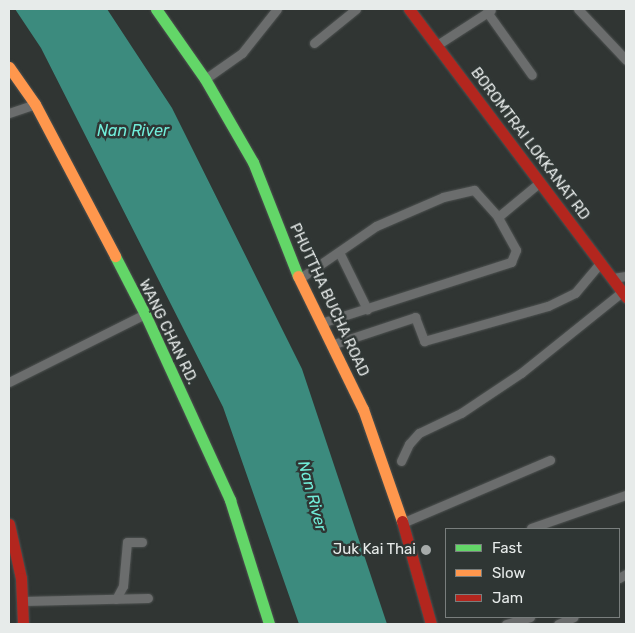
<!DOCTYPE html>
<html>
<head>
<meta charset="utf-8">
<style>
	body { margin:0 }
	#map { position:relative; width:635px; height:633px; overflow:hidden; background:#303533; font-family:Rubik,sans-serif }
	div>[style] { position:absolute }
	.water>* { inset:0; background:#3c8b7e }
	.roads { filter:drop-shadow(0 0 1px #4e5251) drop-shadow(0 0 1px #4e5251) }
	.street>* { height:9px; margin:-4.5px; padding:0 4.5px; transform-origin:4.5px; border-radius:4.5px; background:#6b6d6d }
	.fast>* { height:11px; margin:-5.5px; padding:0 5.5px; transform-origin:5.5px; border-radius:5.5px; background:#63d668 }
	.slow>* { height:11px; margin:-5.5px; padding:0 5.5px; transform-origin:5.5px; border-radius:5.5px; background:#ff974d }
	.jam>* { height:11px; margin:-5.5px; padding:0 5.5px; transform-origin:5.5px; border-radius:5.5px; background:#b3261e }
	.dots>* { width:14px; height:14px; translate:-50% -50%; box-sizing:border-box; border:2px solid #2f3634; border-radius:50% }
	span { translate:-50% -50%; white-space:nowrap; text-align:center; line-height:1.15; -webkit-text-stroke:5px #2f3634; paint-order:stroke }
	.street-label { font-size:15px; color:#e7ebea }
	.poi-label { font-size:15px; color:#e7ebea }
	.right { translate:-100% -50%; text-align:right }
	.water-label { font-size:16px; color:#71edd9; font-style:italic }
	.frame { position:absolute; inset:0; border:10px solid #e7ebea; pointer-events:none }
	.legend { position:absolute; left:445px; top:528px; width:175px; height:90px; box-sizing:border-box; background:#2f3634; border:1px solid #797e7d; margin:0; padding:6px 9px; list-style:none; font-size:15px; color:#e7ebea }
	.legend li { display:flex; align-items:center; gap:10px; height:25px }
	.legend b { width:25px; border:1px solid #797e7d }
</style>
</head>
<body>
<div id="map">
	<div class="water">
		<i style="clip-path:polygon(15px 9px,107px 9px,172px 108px,302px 369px,387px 624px,299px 624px,223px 407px,41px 48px)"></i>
	</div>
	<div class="roads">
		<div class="street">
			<i style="left:578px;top:9px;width:70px;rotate:46.7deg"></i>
			<i style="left:487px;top:12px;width:77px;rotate:54.5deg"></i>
			<i style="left:314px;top:43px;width:54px;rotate:-39deg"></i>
			<i style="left:437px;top:45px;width:64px;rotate:-32.9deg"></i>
			<i style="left:205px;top:79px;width:45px;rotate:-35.1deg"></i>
			<i style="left:242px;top:53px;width:56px;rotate:-51.5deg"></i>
			<i style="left:9px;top:113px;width:28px;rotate:-19deg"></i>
			<i style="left:339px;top:252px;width:64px;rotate:63.8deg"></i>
			<i style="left:613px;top:278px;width:13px;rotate:-9deg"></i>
			<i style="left:299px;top:279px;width:93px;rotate:-34.5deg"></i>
			<i style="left:376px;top:226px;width:73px;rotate:-23.4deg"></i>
			<i style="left:443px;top:197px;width:32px;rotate:-13deg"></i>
			<i style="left:474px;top:190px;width:36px;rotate:48deg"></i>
			<i style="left:321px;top:323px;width:200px;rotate:-17.8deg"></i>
			<i style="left:511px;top:262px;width:13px;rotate:-67deg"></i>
			<i style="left:516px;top:250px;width:38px;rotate:-119deg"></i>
			<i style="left:498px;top:217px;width:53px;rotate:-39.7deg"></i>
			<i style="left:331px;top:345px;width:89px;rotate:-18.4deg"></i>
			<i style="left:415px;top:317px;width:26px;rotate:69deg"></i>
			<i style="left:424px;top:341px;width:129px;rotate:-15.8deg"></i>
			<i style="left:548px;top:306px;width:30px;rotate:-26deg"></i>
			<i style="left:575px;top:293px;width:40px;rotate:-50deg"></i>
			<i style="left:9px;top:382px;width:152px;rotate:-26.6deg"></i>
			<i style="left:401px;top:461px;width:19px;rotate:-65deg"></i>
			<i style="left:409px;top:444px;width:15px;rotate:-48deg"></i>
			<i style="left:419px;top:433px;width:47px;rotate:-25.5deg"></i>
			<i style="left:461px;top:413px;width:72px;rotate:-33.7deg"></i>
			<i style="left:521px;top:373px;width:131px;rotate:-38.8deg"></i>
			<i style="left:402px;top:523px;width:161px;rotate:-23.1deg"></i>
			<i style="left:531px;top:528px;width:101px;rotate:-19.2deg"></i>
			<i style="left:619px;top:578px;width:8px;rotate:-30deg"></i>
			<i style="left:116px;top:599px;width:15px;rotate:-62deg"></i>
			<i style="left:123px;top:586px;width:44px;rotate:-84.8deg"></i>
			<i style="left:127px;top:542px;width:15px"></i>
			<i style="left:23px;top:601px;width:125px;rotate:-1.4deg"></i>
			<i style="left:506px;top:624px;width:25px;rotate:-16deg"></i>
			<i style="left:558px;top:624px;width:17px;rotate:-24deg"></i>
		</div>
		<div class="fast">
			<i style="left:156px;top:9px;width:85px;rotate:55deg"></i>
			<i style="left:205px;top:79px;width:96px;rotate:60deg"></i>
			<i style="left:253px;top:162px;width:123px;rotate:68.5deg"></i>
			<i style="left:115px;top:256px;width:65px;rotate:62.7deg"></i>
			<i style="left:145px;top:314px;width:205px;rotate:65.4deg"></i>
			<i style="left:230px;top:500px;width:130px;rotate:72.5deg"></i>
		</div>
		<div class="slow">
			<i style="left:9px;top:67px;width:45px;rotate:54.9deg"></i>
			<i style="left:35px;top:104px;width:172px;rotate:62.2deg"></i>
			<i style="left:298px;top:276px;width:148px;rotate:64deg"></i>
			<i style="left:363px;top:409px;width:119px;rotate:70.8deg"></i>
		</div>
		<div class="jam">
			<i style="left:409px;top:9px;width:361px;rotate:53deg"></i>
			<i style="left:402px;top:521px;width:107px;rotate:74.3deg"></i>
			<i style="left:9px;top:524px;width:55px;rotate:77.5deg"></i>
			<i style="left:21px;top:578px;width:46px;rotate:87.5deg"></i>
		</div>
	</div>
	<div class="dots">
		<i style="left:426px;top:550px;background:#a7abaa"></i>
	</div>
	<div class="street-label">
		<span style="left:530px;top:144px;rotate:53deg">BOROMTRAI LOKKANAT RD</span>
		<span style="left:329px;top:300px;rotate:65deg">PHUTTHA BUCHA ROAD</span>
		<span style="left:168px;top:332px;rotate:64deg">WANG CHAN RD.</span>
	</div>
	<div class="poi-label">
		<span class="right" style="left:416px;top:550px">Juk Kai Thai</span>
	</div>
	<div class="water-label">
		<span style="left:133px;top:131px">Nan River</span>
		<span style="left:312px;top:496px;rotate:75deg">Nan River</span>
	</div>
	<div class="frame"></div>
	<ul class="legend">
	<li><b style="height:6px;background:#63d668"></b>Fast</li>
	<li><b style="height:6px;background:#ff974d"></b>Slow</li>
	<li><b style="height:6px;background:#b3261e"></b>Jam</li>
	</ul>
</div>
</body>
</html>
